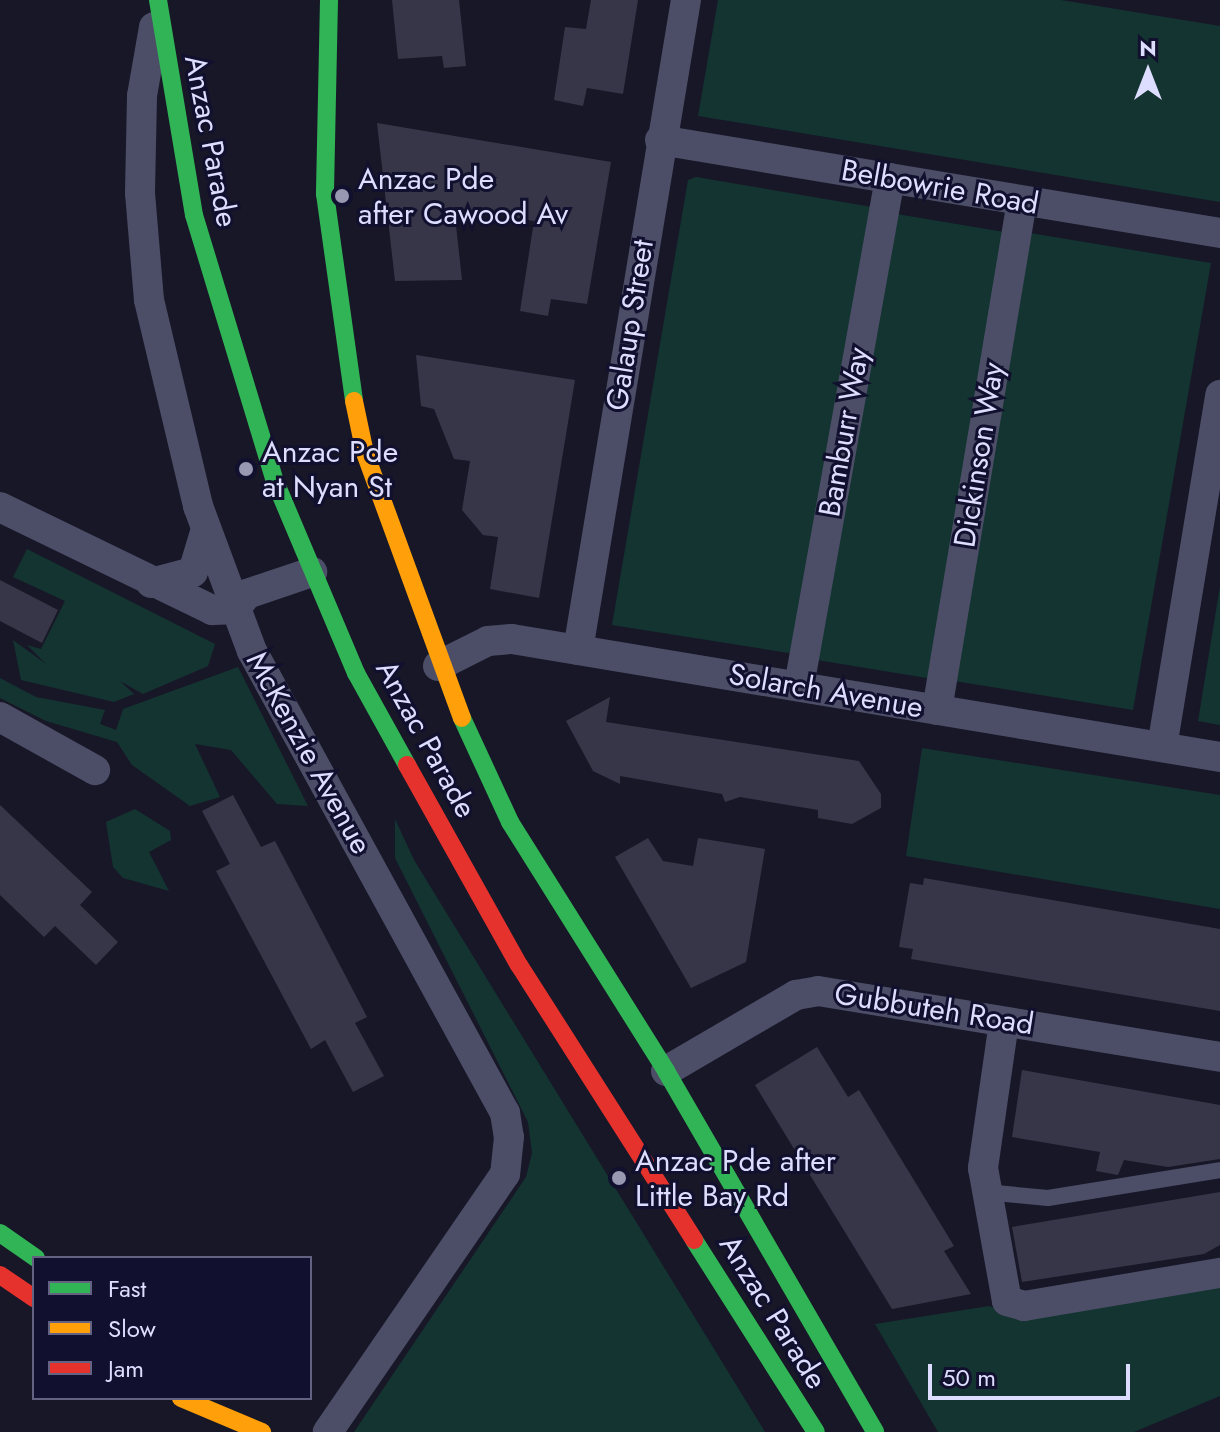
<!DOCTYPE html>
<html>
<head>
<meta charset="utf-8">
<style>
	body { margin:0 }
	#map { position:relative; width:1220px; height:1432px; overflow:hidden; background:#171727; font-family:Jost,sans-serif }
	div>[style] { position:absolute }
	.green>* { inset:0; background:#143431 }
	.building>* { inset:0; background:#363648 }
	.lane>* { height:16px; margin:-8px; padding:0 8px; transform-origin:8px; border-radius:8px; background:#4c4e68 }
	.street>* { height:30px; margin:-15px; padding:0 15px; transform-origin:15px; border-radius:15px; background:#4c4e68 }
	.fast>* { height:18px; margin:-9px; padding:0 9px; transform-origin:9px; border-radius:9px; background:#30b455 }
	.slow>* { height:18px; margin:-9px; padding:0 9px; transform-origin:9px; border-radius:9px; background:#ff9f0a }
	.jam>* { height:18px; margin:-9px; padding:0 9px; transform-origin:9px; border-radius:9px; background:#e5322d }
	.dots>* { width:22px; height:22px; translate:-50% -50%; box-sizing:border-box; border:4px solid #11102e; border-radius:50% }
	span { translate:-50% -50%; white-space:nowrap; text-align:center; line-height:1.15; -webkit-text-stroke:6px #11102e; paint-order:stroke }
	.street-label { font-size:30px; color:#dddeff }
	.poi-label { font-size:30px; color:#dddeff }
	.left { translate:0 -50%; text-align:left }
	.legend { position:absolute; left:32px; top:1256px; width:280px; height:144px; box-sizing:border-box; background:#11102e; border:2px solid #636282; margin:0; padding:10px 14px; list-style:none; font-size:24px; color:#dddeff }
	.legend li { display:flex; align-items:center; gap:16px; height:40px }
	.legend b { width:40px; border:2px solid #636282 }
	.north { position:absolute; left:1108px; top:32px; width:80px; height:80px; -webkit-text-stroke:6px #11102e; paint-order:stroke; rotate:0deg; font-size:22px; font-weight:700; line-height:32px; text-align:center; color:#dddeff }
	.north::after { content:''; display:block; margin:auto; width:28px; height:36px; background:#dddeff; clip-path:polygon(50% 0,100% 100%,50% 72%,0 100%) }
	.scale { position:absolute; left:928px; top:1364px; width:202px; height:36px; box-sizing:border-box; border:4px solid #dddeff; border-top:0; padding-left:10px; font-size:24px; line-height:28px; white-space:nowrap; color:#dddeff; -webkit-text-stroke:6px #11102e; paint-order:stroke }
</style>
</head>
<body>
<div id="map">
	<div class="green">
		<i style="clip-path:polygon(718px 0,1061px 0,1220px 26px,1220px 202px,698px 116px)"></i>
		<i style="clip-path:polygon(696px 177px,872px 207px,795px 654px,612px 625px,688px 180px)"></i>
		<i style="clip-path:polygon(891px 213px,1010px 233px,933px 679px,817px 660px)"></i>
		<i style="clip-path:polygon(1030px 233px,1211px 263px,1133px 710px,954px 681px)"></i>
		<i style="clip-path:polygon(27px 549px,215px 644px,208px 666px,143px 694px,120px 681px,134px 694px,114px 702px,21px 680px,13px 640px,46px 664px,27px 645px,41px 649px,65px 601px,13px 577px)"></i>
		<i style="clip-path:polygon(1220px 586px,1220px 725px,1198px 721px)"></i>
		<i style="clip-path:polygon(238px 667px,308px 806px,277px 804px,231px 750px,195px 744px,220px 797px,190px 806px,132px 765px,117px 742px,46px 721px,0 698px,0 678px,36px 697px,105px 710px,100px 724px,116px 730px,123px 709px)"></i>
		<i style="clip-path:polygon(922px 748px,1220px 795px,1220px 909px,906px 856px)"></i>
		<i style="clip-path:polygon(135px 809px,170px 831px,171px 840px,149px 852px,169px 891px,123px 878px,113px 867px,106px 822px)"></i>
		<i style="clip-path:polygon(395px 819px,414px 860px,765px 1432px,354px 1432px,526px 1177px,532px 1153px,528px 1122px,395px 858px)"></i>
		<i style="clip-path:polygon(1220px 1283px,1220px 1396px,1134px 1432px,938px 1432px,875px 1324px,989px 1306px,1018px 1316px)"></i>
	</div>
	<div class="building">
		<i style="clip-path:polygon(392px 0,459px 0,466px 66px,444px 68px,442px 56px,398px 59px)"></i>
		<i style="clip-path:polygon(591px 0,638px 0,623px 94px,587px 88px,583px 106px,554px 100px,565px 27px,586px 29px)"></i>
		<i style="clip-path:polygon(377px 123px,611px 162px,587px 304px,551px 299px,548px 316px,520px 311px,534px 221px,454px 207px,462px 280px,395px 281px)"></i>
		<i style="clip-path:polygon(416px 355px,575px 380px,539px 598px,490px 589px,498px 537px,483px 535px,462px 510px,470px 461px,454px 459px,434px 409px,421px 406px)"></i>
		<i style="clip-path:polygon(0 580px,58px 610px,42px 643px,0 621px)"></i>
		<i style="clip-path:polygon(610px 697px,606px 722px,859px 761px,881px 794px,881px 808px,852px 824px,818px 818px,818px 810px,740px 797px,725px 802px,722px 794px,620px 776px,620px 784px,593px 771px,566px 721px)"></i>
		<i style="clip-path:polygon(233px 795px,261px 847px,275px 841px,367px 1017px,355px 1023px,384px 1076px,353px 1092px,325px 1040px,311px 1049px,216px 871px,230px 864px,202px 811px)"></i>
		<i style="clip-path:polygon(0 805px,92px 892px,80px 905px,118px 942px,96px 965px,55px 926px,44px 937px,0 895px)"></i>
		<i style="clip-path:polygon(648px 838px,663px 861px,693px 866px,698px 838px,765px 849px,746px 962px,691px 988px,615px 857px)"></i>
		<i style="clip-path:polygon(924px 878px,1220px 929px,1220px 1011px,911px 959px,913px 949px,899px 947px,910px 883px,923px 885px)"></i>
		<i style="clip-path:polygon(817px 1047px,848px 1097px,859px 1090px,954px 1246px,944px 1251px,971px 1294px,892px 1309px,755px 1085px)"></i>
		<i style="clip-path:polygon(1022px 1070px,1220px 1105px,1220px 1159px,1168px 1167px,1124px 1160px,1118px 1175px,1096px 1171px,1100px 1152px,1012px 1137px)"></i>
		<i style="clip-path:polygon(1220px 1192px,1220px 1245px,1204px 1254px,1022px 1282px,1012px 1227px)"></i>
	</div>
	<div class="lane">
		<i style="left:985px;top:1192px;width:63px;rotate:5.4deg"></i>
		<i style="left:1048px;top:1198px;width:174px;rotate:-9.2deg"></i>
	</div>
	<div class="street">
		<i style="left:154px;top:27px;width:70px;rotate:99.9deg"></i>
		<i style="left:142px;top:96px;width:97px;rotate:91.2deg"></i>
		<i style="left:140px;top:193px;width:107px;rotate:85.2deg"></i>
		<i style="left:149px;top:300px;width:212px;rotate:76.6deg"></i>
		<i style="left:198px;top:506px;width:155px;rotate:69.6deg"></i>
		<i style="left:252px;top:651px;width:527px;rotate:61.29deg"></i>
		<i style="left:505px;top:1113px;width:24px;rotate:81deg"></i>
		<i style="left:509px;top:1137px;width:37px;rotate:96deg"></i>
		<i style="left:505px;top:1174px;width:313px;rotate:124.5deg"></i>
		<i style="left:660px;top:140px;width:568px;rotate:9.43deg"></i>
		<i style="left:0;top:507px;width:236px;rotate:25.9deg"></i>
		<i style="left:212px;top:610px;width:23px;rotate:-2deg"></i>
		<i style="left:235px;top:609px;width:19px;rotate:-51deg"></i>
		<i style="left:247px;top:594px;width:69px;rotate:-18.7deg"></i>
		<i style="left:151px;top:583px;width:43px;rotate:-14.7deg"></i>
		<i style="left:193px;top:572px;width:45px;rotate:-73.2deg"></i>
		<i style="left:578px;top:650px;width:659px;rotate:-80.57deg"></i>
		<i style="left:438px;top:666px;width:56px;rotate:-26.6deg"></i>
		<i style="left:488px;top:641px;width:24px;rotate:-5deg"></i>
		<i style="left:512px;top:639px;width:718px;rotate:9.46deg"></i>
		<i style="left:799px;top:686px;width:516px;rotate:-79.84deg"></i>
		<i style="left:937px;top:710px;width:516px;rotate:-80.52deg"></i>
		<i style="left:0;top:717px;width:109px;rotate:29.2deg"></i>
		<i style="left:1162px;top:747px;width:357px;rotate:-80.6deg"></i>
		<i style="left:1004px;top:1022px;width:148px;rotate:98.2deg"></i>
		<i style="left:983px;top:1168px;width:135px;rotate:79.8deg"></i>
		<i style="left:1007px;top:1301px;width:18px;rotate:16deg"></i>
		<i style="left:1024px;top:1306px;width:199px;rotate:-9.6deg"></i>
		<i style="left:666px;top:1071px;width:151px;rotate:-30.3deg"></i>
		<i style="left:796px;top:995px;width:22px;rotate:-10deg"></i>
		<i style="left:818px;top:991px;width:407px;rotate:9.3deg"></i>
	</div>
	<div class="fast">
		<i style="left:158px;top:0;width:218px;rotate:80.5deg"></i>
		<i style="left:194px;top:215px;width:276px;rotate:73.1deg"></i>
		<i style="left:274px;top:479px;width:211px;rotate:67.1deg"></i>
		<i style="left:356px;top:673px;width:105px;rotate:61deg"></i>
		<i style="left:329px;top:0;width:194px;rotate:91.2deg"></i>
		<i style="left:325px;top:194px;width:209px;rotate:82deg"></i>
		<i style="left:462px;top:718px;width:115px;rotate:65.2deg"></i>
		<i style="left:510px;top:822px;width:294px;rotate:57.9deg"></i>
		<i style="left:666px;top:1071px;width:417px;rotate:59.9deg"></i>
		<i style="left:0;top:1233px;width:44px;rotate:34.8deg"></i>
		<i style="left:694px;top:1240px;width:227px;rotate:57.6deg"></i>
	</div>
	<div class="slow">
		<i style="left:354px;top:401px;width:53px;rotate:78.1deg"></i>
		<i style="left:365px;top:453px;width:282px;rotate:69.9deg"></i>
		<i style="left:181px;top:1398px;width:88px;rotate:22.8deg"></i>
	</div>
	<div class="jam">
		<i style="left:407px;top:765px;width:229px;rotate:60.8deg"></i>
		<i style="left:519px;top:965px;width:326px;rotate:57.5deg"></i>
		<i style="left:0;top:1275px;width:41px;rotate:34.1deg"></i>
	</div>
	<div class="dots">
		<i style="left:342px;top:196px;background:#9898b3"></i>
		<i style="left:246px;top:469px;background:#9898b3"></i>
		<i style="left:619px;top:1178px;background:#9898b3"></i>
	</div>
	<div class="street-label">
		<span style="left:211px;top:141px;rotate:79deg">Anzac Parade</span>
		<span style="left:940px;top:187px;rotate:10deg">Belbowrie Road</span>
		<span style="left:630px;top:325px;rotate:-81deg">Galaup Street</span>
		<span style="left:844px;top:432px;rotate:-80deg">Bamburr Way</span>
		<span style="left:979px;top:455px;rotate:-81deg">Dickinson Way</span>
		<span style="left:826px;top:691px;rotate:10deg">Solarch Avenue</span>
		<span style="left:426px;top:739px;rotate:61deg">Anzac Parade</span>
		<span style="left:309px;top:753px;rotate:61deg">McKenzie Avenue</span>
		<span style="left:934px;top:1009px;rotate:9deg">Gubbuteh Road</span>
		<span style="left:773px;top:1312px;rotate:58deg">Anzac Parade</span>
	</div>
	<div class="poi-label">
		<span class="left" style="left:358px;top:196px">Anzac Pde<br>after Cawood Av</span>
		<span class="left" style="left:262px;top:469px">Anzac Pde<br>at Nyan St</span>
		<span class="left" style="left:635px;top:1178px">Anzac Pde after<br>Little Bay Rd</span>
	</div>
	<ul class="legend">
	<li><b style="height:10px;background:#30b455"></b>Fast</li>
	<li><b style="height:10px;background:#ff9f0a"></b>Slow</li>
	<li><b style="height:10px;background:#e5322d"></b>Jam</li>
	</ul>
	<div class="north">N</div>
	<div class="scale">50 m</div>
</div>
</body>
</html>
